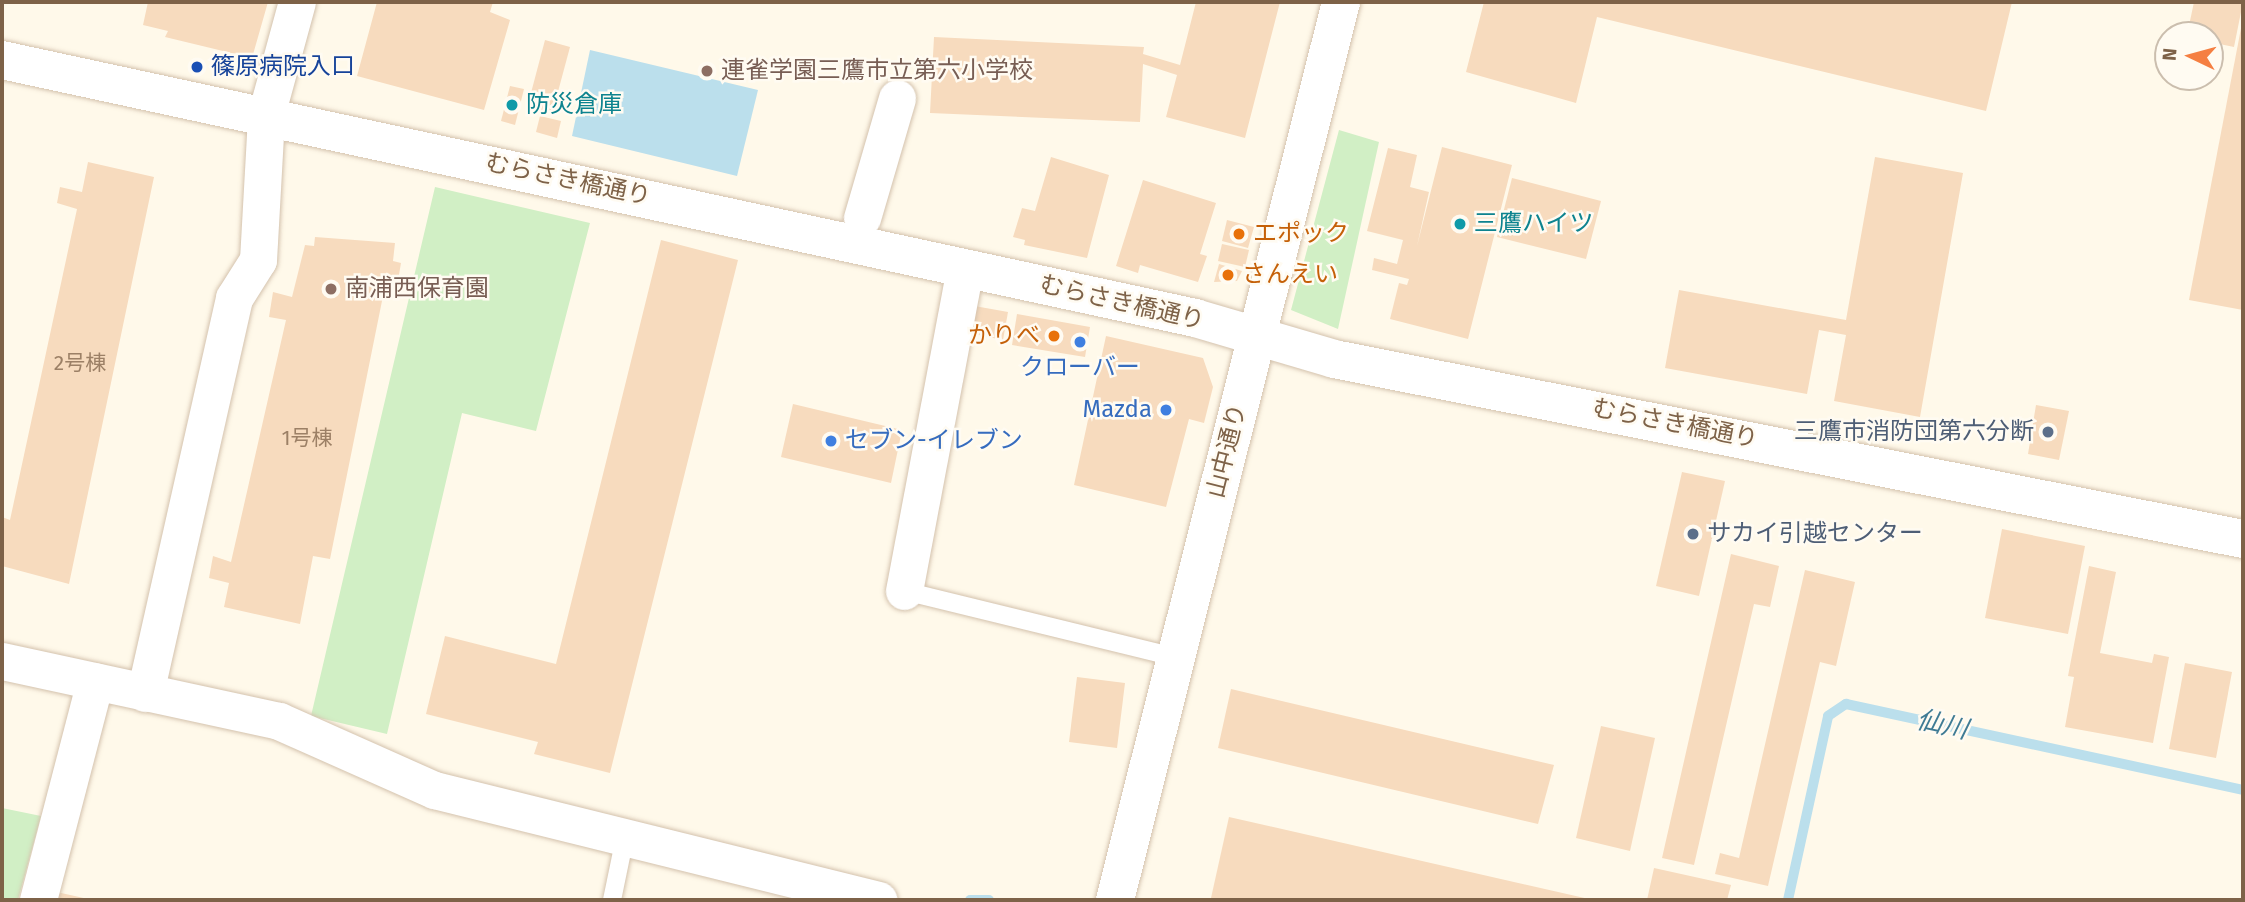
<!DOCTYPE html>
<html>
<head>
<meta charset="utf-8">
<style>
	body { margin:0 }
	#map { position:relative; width:2245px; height:902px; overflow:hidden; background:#fff9ea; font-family:"Fira Sans","Noto Sans JP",sans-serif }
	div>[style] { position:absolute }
	.green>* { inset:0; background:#d1efc5 }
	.water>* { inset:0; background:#bbdfec }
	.stream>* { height:10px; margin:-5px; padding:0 5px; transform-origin:5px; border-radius:5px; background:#bbdfec }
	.building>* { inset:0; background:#f7dbbe }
	.roads { filter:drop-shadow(0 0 2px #d4c2ad) drop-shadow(0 0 2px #d4c2ad) }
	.lane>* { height:18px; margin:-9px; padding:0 9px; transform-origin:9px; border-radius:9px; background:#fff }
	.street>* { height:37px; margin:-18.5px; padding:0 18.5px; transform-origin:18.5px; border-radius:18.5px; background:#fff }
	.secondary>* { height:38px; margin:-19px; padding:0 19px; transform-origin:19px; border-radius:19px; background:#fff }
	.dots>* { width:19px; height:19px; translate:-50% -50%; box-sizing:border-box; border:4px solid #fffbf2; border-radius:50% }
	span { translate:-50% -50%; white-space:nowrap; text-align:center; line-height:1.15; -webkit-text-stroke:5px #fffbf2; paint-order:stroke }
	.number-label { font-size:21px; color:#9c8066 }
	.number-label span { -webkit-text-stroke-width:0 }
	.transit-label { font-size:24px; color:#164399 }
	.left { translate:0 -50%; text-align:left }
	.education-label { font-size:24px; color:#785e54 }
	.culture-label { font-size:24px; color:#0d838f }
	.street-label { font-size:24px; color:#7e6248 }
	.food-label { font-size:24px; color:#c56008 }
	.right { translate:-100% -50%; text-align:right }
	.shop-label { font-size:24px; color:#366cbe }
	.service-label { font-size:24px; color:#4e5e75 }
	.water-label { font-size:26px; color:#3f7b94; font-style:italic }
	.frame { position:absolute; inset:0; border:4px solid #7e6248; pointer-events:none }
	.north { position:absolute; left:2154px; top:21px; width:70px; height:70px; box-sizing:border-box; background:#fffbf2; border:2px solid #cbbeae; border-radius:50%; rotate:275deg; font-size:19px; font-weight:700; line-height:28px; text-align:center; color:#7e6248 }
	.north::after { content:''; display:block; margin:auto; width:24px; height:32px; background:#f57f42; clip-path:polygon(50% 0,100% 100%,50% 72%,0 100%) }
</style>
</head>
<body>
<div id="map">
	<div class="green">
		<i style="clip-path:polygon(1339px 130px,1379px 142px,1338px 329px,1291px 310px)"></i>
		<i style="clip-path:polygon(435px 187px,590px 223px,536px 431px,462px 413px,387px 734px,311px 716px)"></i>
		<i style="clip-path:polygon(2px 808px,41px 816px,18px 900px,2px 900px)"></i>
	</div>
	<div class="water">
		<i style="clip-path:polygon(590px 50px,758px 90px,737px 176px,572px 136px)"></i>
	</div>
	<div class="stream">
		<i style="left:970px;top:900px;width:19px"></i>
		<i style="left:1788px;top:900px;width:188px;rotate:-77.7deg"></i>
		<i style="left:1828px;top:716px;width:22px;rotate:-34deg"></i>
		<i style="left:1846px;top:704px;width:406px;rotate:12.2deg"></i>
	</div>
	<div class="building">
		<i style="clip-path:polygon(148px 2px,268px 2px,252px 58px,165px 37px,168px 31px,143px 25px)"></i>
		<i style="clip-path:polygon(377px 2px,493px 2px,490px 12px,510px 20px,484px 110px,357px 76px)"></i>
		<i style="clip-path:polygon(1196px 2px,1280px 2px,1245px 138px,1166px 117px,1177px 75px,1143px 64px,1140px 122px,930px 113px,934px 37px,1144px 47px,1143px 54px,1180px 65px)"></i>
		<i style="clip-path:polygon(1484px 2px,2012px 2px,1986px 111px,1597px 17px,1576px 103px,1466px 72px)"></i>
		<i style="clip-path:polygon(2194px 2px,2243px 2px,2234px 47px,2210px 42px,2210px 35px,2187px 35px)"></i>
		<i style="clip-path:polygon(2242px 23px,2243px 23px,2243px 310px,2189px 300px)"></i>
		<i style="clip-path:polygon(545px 40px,570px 47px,552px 114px,527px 108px)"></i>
		<i style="clip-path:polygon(510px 86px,524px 89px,515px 125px,501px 121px)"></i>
		<i style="clip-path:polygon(540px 116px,561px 121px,557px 138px,536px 132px)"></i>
		<i style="clip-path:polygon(1442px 147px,1512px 165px,1468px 339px,1390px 319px,1399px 283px,1407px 285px,1409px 279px,1372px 270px,1374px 258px,1397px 264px,1403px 240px,1367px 231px,1388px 148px,1417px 155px,1410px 187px,1429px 192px,1417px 246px)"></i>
		<i style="clip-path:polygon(1051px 157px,1109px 175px,1087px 258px,1024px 245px,1025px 240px,1013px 237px,1022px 208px,1035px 211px)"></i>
		<i style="clip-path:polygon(1875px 157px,1963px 173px,1920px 417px,1834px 401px,1846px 335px,1819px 330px,1807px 394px,1665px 368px,1679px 290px,1846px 320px)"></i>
		<i style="clip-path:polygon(88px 162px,154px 177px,69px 584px,2px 566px,2px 517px,10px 520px,77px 209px,57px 203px,60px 187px,82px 192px)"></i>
		<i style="clip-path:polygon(1512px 178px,1601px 201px,1586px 259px,1497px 237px)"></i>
		<i style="clip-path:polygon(1143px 180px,1216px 203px,1200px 254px,1207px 256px,1198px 282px,1140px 265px,1138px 273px,1116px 266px)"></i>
		<i style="clip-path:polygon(1227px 220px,1254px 227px,1248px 248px,1222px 241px)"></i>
		<i style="clip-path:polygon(315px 237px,395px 243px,393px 261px,401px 263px,395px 298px,383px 296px,330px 559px,313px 556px,300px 624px,224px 607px,229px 583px,209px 578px,213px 556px,231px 562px,286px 320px,269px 317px,273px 292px,292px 297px,305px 245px,314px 246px)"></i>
		<i style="clip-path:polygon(661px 240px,738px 260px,610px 773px,534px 754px,538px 742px,426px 714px,445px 636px,556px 664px)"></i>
		<i style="clip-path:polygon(1222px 244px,1249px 250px,1245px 267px,1218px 261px)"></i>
		<i style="clip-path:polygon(1219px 264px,1242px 271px,1237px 281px,1214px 282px)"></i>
		<i style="clip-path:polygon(969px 305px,1008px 312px,1003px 340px,964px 332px)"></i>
		<i style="clip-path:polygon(1017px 314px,1090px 327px,1085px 357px,1012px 345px)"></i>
		<i style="clip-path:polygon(1106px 336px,1203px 358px,1213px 387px,1204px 423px,1189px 419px,1166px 507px,1074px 485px)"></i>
		<i style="clip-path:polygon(793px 404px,902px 430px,891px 483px,781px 457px)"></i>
		<i style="clip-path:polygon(2036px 405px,2069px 411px,2059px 460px,2028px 454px)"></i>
		<i style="clip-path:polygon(1682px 472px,1725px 481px,1699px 596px,1656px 586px)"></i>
		<i style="clip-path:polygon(2002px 529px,2085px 546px,2068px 634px,1985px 618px)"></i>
		<i style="clip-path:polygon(1731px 554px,1779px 566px,1770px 607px,1754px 604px,1694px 865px,1662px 858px)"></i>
		<i style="clip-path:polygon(2089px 566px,2116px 572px,2100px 653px,2152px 663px,2154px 654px,2169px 657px,2153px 743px,2065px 727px,2074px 677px,2068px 676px)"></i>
		<i style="clip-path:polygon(1805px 570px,1855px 582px,1836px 666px,1820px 662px,1768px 886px,1715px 874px,1720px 853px,1739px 858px)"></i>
		<i style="clip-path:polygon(2185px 663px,2232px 672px,2216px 758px,2169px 749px)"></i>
		<i style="clip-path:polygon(1077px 677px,1125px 683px,1117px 748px,1069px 742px)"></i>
		<i style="clip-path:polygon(1231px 689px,1554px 765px,1538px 824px,1218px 748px)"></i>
		<i style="clip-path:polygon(1601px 726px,1655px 738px,1630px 851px,1576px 838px)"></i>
		<i style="clip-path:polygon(1229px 817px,1589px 899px,1588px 900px,1211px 898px)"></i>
		<i style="clip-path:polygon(1654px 868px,1731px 885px,1727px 900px,1647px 900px)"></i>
		<i style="clip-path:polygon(48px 890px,88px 899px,87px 900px,46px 900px)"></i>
	</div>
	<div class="roads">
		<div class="lane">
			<i style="left:904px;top:591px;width:279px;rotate:13.7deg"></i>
			<i style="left:612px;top:900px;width:64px;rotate:-78.3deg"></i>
		</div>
		<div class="street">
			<i style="left:862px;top:218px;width:125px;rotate:-73.7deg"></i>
			<i style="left:904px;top:591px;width:329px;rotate:-79.3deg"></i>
			<i style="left:2px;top:661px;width:283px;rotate:12.2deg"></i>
			<i style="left:279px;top:721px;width:170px;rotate:24deg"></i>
			<i style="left:434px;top:790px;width:458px;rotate:13.9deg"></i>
			<i style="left:145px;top:693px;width:405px;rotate:-77.3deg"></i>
			<i style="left:234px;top:298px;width:45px;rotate:-57.7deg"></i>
			<i style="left:258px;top:260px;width:145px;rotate:-86.8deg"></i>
			<i style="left:266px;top:115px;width:117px;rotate:-74.7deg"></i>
			<i style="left:38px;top:900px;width:226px;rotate:-75.4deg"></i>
		</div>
		<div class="secondary">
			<i style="left:2px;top:60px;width:1221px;rotate:12.2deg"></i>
			<i style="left:1195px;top:318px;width:145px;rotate:16.4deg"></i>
			<i style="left:1334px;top:359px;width:927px;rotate:11.2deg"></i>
			<i style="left:1115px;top:900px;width:926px;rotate:-75.87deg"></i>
		</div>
	</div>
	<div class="dots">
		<i style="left:197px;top:67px;background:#1a4fb4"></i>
		<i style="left:707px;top:71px;background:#8d6e63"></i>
		<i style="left:512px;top:105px;background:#0f9aa8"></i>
		<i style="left:1460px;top:224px;background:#0f9aa8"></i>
		<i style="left:1239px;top:234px;background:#e8710a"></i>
		<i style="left:1228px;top:275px;background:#e8710a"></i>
		<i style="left:331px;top:289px;background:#8d6e63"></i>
		<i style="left:1054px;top:336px;background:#e8710a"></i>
		<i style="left:1080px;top:342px;background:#3f7fe0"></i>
		<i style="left:1166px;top:410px;background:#3f7fe0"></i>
		<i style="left:2048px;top:432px;background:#5c6f8a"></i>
		<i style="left:831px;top:441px;background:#3f7fe0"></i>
		<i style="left:1693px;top:534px;background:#5c6f8a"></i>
	</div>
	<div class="number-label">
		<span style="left:80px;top:363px">2号棟</span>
		<span style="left:307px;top:438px">1号棟</span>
	</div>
	<div class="transit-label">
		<span class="left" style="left:211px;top:67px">篠原病院入口</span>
	</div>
	<div class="education-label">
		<span class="left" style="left:721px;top:71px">連雀学園三鷹市立第六小学校</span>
		<span class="left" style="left:345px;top:289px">南浦西保育園</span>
	</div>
	<div class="culture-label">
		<span class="left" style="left:526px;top:105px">防災倉庫</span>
		<span class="left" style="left:1474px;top:224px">三鷹ハイツ</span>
	</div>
	<div class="street-label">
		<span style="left:568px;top:180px;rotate:12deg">むらさき橋通り</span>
		<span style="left:1122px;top:303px;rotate:13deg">むらさき橋通り</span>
		<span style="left:1675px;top:424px;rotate:11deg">むらさき橋通り</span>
		<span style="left:1227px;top:451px;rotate:-76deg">山中通り</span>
	</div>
	<div class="food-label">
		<span class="left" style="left:1253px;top:234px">エポック</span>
		<span class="left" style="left:1242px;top:275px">さんえい</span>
		<span class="right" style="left:1040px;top:336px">かりべ</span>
	</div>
	<div class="shop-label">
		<span style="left:1080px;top:368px">クローバー</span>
		<span class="right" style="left:1152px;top:410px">Mazda</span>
		<span class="left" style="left:845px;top:441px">セブン-イレブン</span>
	</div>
	<div class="service-label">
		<span class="right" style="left:2034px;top:432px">三鷹市消防団第六分断</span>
		<span class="left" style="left:1707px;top:534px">サカイ引越センター</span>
	</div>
	<div class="water-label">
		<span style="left:1942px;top:725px;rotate:12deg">仙川</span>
	</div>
	<div class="frame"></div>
	<div class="north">N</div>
</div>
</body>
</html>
